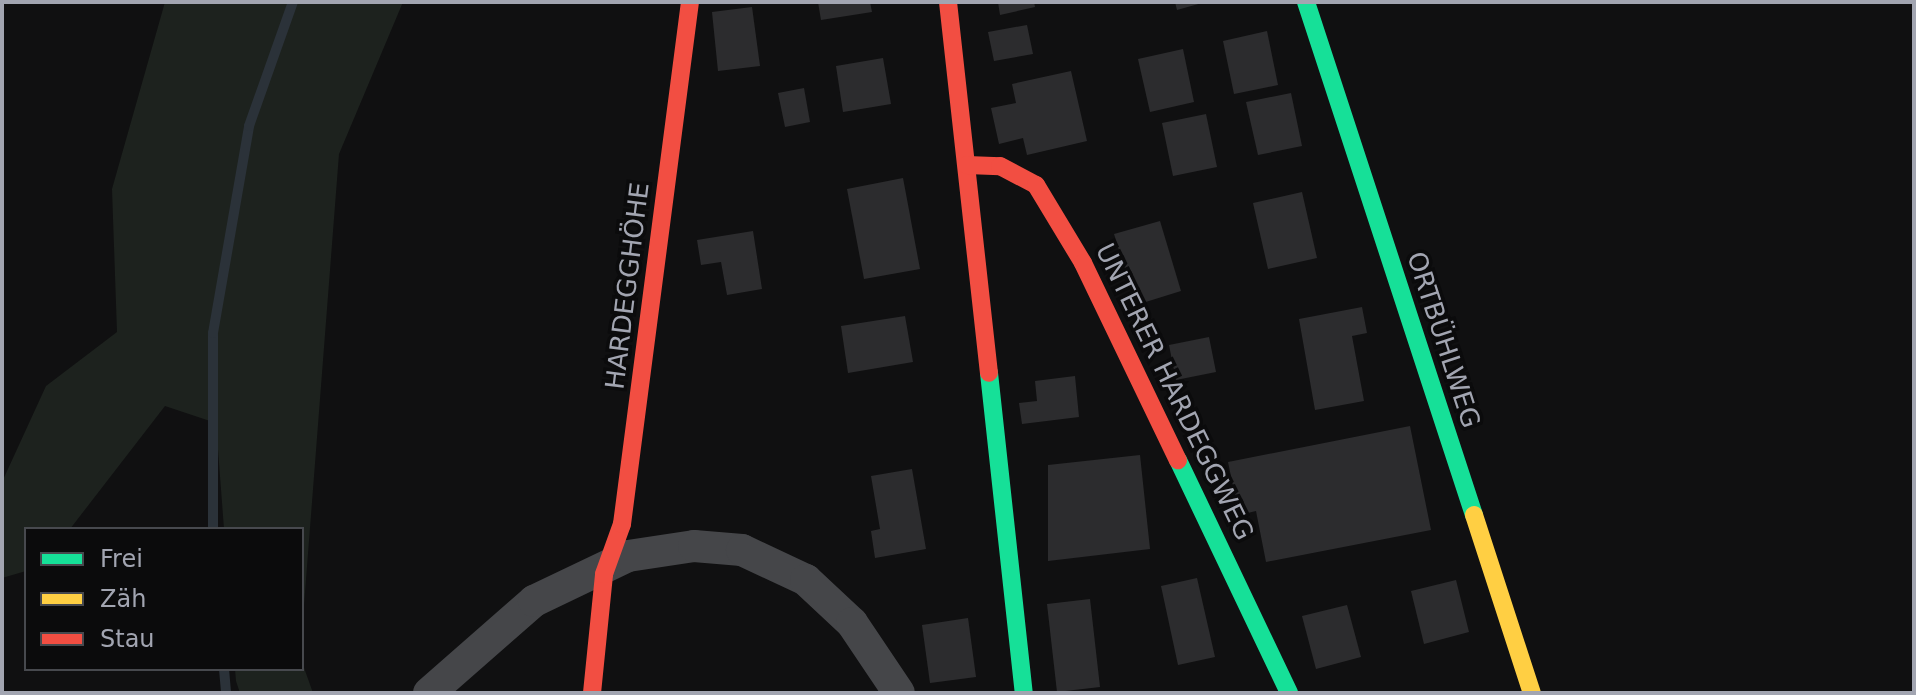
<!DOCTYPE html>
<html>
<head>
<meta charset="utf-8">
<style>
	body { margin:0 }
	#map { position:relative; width:1916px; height:695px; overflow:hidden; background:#101011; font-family:"DejaVu Sans",sans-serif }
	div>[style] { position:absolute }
	.green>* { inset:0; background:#1d221e }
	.stream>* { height:10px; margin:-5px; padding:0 5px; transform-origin:5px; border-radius:5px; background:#2b3239 }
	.building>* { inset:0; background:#2c2c2e }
	.street>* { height:32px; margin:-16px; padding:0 16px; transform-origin:16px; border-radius:16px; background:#454649 }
	.fast>* { height:18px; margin:-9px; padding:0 9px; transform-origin:9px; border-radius:9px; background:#16e098 }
	.slow>* { height:18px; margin:-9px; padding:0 9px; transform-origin:9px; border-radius:9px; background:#ffcf43 }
	.jam>* { height:18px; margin:-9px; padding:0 9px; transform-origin:9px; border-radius:9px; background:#f24e42 }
	span { translate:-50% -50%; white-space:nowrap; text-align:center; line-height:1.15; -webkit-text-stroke:7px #0b0b0c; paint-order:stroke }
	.street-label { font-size:26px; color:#a2a5b1 }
	.frame { position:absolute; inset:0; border:4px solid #a2a5b1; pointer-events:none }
	.legend { position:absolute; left:24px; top:527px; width:280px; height:144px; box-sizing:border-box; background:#0b0b0c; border:2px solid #47494e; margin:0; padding:10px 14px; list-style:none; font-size:24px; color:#a2a5b1 }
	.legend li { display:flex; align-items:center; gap:16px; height:40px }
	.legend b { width:40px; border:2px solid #47494e }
</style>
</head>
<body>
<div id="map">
	<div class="green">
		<i style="clip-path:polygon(165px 2px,403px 2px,339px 154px,302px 631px,302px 529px,224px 529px,216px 423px,165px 406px,70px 529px,26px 529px,26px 571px,2px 578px,2px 482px,46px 386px,117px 332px,112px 189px)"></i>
		<i style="clip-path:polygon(302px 662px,313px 693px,240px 693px,236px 681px,235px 669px,302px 669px)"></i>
	</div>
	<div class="stream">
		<i style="left:213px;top:529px;width:196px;rotate:-90deg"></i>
		<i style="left:213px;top:333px;width:210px;rotate:-80.1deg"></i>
		<i style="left:249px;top:126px;width:132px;rotate:-70.5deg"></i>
		<i style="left:224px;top:669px;width:24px;rotate:85deg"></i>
	</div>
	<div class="building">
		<i style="clip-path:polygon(818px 2px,870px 2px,872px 12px,821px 20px)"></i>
		<i style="clip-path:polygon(998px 2px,1034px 2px,1035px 7px,1000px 15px)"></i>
		<i style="clip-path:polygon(1175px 2px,1202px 2px,1202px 3px,1177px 10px)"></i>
		<i style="clip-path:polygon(752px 7px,760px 66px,718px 71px,712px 12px)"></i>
		<i style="clip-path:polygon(1027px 25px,1033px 54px,994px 61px,988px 32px)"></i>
		<i style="clip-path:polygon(1267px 31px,1278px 85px,1234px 94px,1223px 41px)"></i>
		<i style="clip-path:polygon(1183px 49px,1194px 102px,1150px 112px,1138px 59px)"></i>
		<i style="clip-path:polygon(883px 58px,891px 104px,843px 112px,836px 66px)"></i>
		<i style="clip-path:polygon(1071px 71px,1087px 141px,1027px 155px,1023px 138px,999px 144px,991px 108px,1016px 103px,1012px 84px)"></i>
		<i style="clip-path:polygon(804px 88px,810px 122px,785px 127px,778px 93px)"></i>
		<i style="clip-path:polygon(1291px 93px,1302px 146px,1258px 155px,1246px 102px)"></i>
		<i style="clip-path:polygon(1206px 114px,1217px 167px,1173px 176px,1162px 123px)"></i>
		<i style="clip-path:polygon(903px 178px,920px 269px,864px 279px,847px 189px)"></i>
		<i style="clip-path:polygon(1302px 192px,1317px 258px,1268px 269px,1253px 203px)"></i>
		<i style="clip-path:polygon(1160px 221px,1181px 291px,1136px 305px,1114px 234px)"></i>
		<i style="clip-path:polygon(753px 231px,762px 289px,727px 295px,721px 262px,701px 265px,697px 240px)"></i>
		<i style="clip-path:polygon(1362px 307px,1367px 333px,1352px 336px,1364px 401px,1315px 410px,1299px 319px)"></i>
		<i style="clip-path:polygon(905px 316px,913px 362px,848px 373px,841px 326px)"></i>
		<i style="clip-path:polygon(1209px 337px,1216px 372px,1176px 380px,1169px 345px)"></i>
		<i style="clip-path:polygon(1075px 376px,1079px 417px,1022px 424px,1019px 403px,1037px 401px,1035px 381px)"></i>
		<i style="clip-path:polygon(1410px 426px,1431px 530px,1266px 562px,1256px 511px,1239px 515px,1228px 462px)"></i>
		<i style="clip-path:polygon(1140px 455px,1150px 549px,1048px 561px,1048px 465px)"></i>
		<i style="clip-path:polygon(912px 469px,926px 549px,875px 558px,871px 531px,880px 529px,871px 476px)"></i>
		<i style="clip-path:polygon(1197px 578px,1215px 657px,1178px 665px,1161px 586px)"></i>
		<i style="clip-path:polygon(1456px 580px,1469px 632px,1424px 644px,1411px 591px)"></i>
		<i style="clip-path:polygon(1090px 599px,1100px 687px,1057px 692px,1047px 604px)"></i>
		<i style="clip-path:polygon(1347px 605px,1361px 657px,1316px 669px,1302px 616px)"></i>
		<i style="clip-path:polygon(968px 618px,976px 677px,930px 683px,922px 625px)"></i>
	</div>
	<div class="street">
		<i style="left:429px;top:693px;width:140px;rotate:-41.2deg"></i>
		<i style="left:534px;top:601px;width:104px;rotate:-25.6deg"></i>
		<i style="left:628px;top:556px;width:67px;rotate:-8.6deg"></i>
		<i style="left:694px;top:546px;width:48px;rotate:4.8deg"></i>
		<i style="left:742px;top:550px;width:71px;rotate:25.1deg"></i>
		<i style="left:806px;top:580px;width:63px;rotate:43.1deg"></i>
		<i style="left:852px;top:623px;width:84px;rotate:56.1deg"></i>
	</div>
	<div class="fast">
		<i style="left:1306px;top:2px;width:540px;rotate:71.87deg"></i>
		<i style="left:989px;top:373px;width:322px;rotate:83.8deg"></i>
		<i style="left:1178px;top:460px;width:258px;rotate:64.5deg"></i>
	</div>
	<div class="slow">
		<i style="left:1474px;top:515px;width:187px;rotate:72deg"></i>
	</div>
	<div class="jam">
		<i style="left:948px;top:2px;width:373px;rotate:83.7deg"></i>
		<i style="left:967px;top:165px;width:33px;rotate:2deg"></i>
		<i style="left:1000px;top:166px;width:41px;rotate:27.8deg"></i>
		<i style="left:1036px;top:185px;width:91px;rotate:58.9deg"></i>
		<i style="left:1083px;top:263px;width:219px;rotate:64.3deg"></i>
		<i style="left:592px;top:693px;width:120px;rotate:-84.2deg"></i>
		<i style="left:604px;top:574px;width:53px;rotate:-70.2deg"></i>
		<i style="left:622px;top:524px;width:526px;rotate:-82.58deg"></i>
	</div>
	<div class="street-label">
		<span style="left:628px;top:286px;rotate:-83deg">HARDEGGHÖHE</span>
		<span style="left:1443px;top:340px;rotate:72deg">ORTBÜHLWEG</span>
		<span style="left:1174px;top:392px;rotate:64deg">UNTERER HARDEGGWEG</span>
	</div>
	<div class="frame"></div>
	<ul class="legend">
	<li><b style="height:10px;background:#16e098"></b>Frei</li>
	<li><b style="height:10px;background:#ffcf43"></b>Zäh</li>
	<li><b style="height:10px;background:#f24e42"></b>Stau</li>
	</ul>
</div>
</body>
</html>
